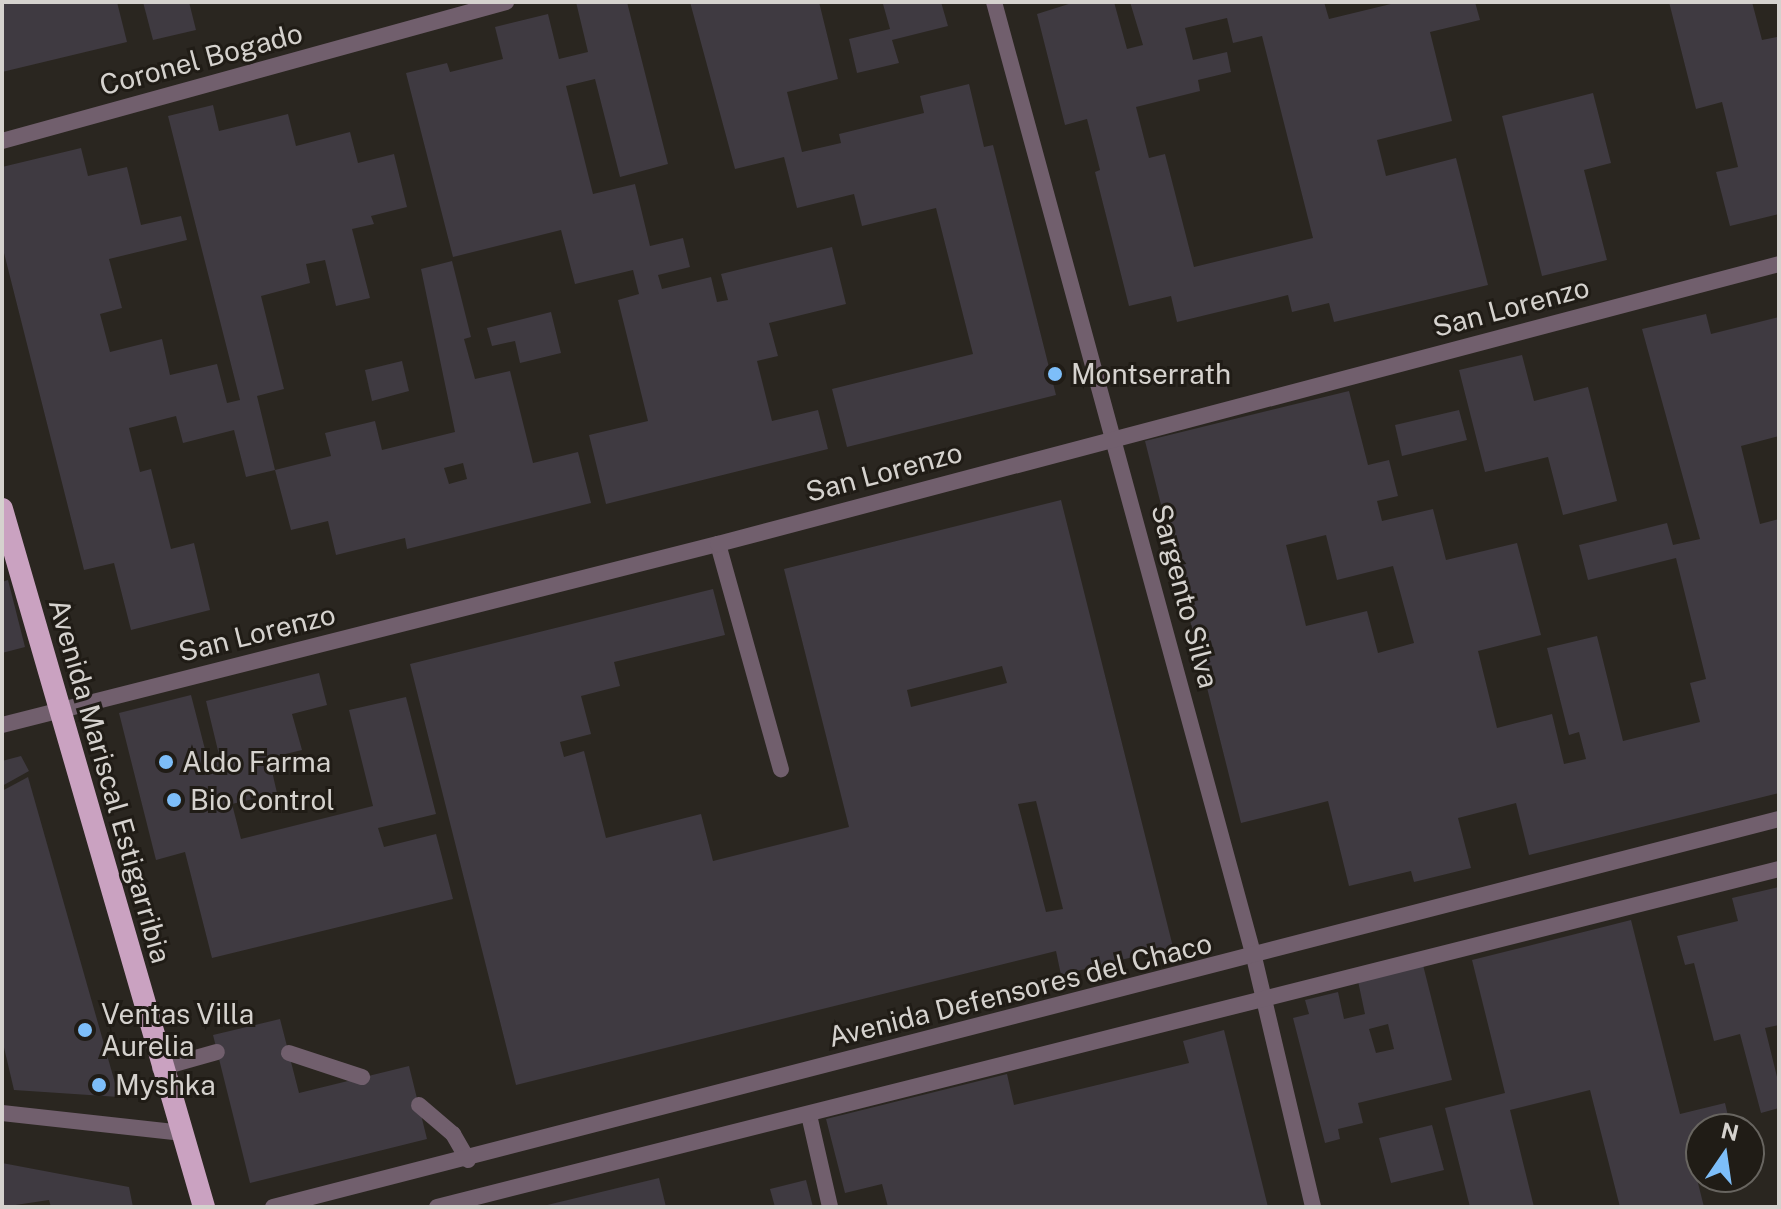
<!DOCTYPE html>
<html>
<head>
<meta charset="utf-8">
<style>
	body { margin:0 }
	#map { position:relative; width:1781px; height:1209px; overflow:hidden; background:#2a2620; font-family:"Public Sans",sans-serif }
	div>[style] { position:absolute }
	.building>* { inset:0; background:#3f3a41 }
	.service>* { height:16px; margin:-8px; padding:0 8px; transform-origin:8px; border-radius:8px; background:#715f6d }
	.minor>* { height:16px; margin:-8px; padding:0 8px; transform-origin:8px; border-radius:8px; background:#715f6d }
	.tertiary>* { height:16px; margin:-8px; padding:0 8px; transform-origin:8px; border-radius:8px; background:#715f6d }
	.trunk>* { height:22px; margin:-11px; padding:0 11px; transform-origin:11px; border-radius:11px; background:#caa2c1 }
	.dots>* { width:22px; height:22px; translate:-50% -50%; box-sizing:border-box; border:4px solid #201c16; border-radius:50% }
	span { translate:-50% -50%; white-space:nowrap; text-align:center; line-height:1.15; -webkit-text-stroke:6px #201c16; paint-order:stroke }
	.street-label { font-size:28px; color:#d5d2ce }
	.poi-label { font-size:28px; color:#d5d2ce }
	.left { translate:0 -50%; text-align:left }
	.frame { position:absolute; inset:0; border:4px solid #d5d2ce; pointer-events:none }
	.north { position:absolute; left:1685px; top:1113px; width:80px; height:80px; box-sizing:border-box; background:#201c16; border:2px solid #686560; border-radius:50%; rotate:13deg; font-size:22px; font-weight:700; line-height:32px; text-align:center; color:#d5d2ce }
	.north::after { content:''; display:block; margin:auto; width:28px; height:36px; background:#7dbef9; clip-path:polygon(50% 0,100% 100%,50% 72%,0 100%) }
</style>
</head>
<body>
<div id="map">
	<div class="building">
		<i style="clip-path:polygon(2px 2px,117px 2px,127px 42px,2px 72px)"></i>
		<i style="clip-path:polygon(143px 2px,189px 2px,196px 30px,153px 40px)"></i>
		<i style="clip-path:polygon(576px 2px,627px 2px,668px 164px,620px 177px,595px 79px,566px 86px,593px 194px,635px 184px,650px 246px,683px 238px,690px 267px,658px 275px,662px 289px,711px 277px,717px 302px,728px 300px,721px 274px,832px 247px,846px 304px,769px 323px,778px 356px,757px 361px,772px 421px,818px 410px,828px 449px,606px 504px,589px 435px,648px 421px,618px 300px,639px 294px,633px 270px,575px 284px,561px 230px,453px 257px,406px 73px,447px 63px,450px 72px,503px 59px,495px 27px,548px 14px,559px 59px,588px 52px)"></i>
		<i style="clip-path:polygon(690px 2px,819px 2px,838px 79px,787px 92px,802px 152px,841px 143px,839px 134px,924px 113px,920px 96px,969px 84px,984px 147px,993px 145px,1056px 395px,847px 447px,832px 389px,973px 354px,936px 208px,862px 226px,854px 194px,797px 208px,784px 157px,735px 169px)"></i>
		<i style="clip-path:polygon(941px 2px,948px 26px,892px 40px,899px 63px,857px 73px,849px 39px,890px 29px,883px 4px)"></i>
		<i style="clip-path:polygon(evenodd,1075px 2px,1114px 2px,1127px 49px,1143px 45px,1130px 2px,1324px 2px,1329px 19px,1399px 2px,1475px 2px,1480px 20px,1430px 32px,1452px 121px,1377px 140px,1386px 176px,1456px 158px,1488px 285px,1334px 322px,1329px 303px,1292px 312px,1288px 295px,1177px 322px,1171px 296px,1129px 306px,1095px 172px,1100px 170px,1087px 119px,1065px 125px,1037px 14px,1075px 2px,1227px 18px,1233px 43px,1262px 36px,1313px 238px,1194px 267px,1165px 154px,1149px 158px,1136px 107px,1200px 91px,1198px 80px,1231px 72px,1227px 52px,1193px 60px,1185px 28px,1227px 18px)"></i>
		<i style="clip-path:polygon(1669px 2px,1752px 2px,1762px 40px,1777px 37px,1779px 214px,1730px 226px,1716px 172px,1738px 167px,1722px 102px,1696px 109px)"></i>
		<i style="clip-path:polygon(1593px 93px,1611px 163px,1584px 170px,1607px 260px,1542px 276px,1502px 116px)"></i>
		<i style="clip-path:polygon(evenodd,213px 105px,219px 131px,288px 114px,296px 146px,350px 132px,358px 163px,394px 154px,407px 207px,371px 216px,374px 224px,352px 229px,370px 298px,336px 306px,325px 260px,306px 264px,310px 283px,261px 296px,284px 389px,257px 396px,275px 470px,331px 456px,325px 433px,375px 421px,382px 450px,455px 432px,421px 269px,452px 261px,471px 337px,464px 339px,475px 379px,510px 371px,533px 463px,578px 452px,591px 503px,407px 549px,405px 538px,336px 555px,328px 521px,291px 530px,275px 470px,246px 477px,234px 430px,183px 443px,176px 416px,129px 428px,140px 472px,151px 469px,171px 549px,194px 543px,210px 610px,131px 630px,114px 563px,84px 570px,2px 245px,2px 167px,81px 148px,88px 176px,127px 167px,141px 225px,181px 216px,187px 240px,109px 259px,122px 308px,100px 314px,110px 352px,162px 339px,170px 375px,217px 364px,227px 403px,240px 400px,168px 116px,213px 105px,463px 463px,467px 479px,449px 484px,444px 468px,463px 463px)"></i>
		<i style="clip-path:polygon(551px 312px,561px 353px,520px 363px,515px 341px,492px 346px,487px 328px)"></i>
		<i style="clip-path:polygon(evenodd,1706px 314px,1711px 334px,1779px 317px,1779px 436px,1741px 446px,1760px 524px,1779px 519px,1779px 793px,1529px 855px,1516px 803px,1458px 818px,1471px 868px,1414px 882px,1411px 871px,1349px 886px,1328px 801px,1241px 823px,1145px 441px,1349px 391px,1368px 465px,1389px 460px,1398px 496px,1377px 501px,1382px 521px,1433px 509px,1446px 560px,1517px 543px,1541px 635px,1478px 651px,1497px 728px,1552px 714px,1564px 764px,1586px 759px,1579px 732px,1569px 735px,1547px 648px,1597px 636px,1623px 741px,1700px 722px,1690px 683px,1706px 679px,1676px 558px,1588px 580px,1579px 545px,1667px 523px,1673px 545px,1700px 539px,1642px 329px,1706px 314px,1326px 535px,1337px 580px,1393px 566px,1414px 643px,1378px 653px,1367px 611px,1306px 626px,1286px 545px,1326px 535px)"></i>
		<i style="clip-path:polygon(1522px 355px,1534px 401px,1588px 387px,1617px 501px,1563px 515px,1548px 457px,1485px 472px,1459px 370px)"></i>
		<i style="clip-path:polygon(402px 361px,409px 391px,372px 401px,365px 370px)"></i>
		<i style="clip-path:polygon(1459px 410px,1467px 440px,1402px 456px,1395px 425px)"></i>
		<i style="clip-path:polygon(evenodd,1061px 500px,1173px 947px,1061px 975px,1056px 951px,516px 1085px,410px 664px,713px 589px,725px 635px,614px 662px,620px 686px,581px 696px,591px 734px,560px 742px,564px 757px,584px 751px,606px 838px,701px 814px,713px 861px,849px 827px,784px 569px,1061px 500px,1002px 666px,1007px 683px,911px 707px,907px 690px,1002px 666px,1061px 500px,1036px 801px,1063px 909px,1046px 912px,1018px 804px,1036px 801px)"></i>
		<i style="clip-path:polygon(8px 580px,25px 647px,2px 653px,2px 582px)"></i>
		<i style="clip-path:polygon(319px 673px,327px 705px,292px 714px,302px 750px,269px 758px,277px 793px,232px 804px,241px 839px,373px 806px,349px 710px,406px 697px,436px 814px,378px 828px,384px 847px,436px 834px,453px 899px,212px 958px,185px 852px,156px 860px,119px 713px,191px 695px,208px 761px,220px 759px,206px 701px)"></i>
		<i style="clip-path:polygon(21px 756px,29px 771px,2px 786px,2px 761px)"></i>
		<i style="clip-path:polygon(28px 777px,119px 1097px,14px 1090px,2px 1039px,2px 791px)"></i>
		<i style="clip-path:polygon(1779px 887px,1779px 1025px,1765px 1028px,1779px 1085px,1779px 1108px,1761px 1113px,1740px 1034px,1714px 1041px,1694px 963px,1685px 965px,1677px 936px,1738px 921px,1732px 898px)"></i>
		<i style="clip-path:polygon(1631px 920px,1680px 1114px,1725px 1103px,1731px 1129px,1701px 1129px,1701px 1173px,1696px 1175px,1704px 1207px,1620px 1207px,1590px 1090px,1510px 1110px,1534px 1207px,1470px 1207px,1445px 1108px,1505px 1093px,1472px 960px)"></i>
		<i style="clip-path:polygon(evenodd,1423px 965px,1452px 1080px,1358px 1103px,1363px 1123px,1338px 1129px,1340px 1139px,1325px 1143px,1293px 1018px,1309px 1014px,1305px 1000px,1338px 992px,1344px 1019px,1365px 1014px,1358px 981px,1423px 965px,1388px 1024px,1394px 1049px,1376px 1053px,1369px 1029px,1388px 1024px)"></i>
		<i style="clip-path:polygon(280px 1019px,299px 1093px,409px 1066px,427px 1139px,250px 1183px,213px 1035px)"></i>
		<i style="clip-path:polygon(1224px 1030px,1268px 1207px,888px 1207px,882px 1184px,845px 1193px,826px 1119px,1007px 1074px,1014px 1105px,1189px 1063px,1183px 1041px)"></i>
		<i style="clip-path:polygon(1432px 1125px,1444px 1170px,1391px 1183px,1379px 1138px)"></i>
		<i style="clip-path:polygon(2px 1163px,129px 1187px,133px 1207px,51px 1207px,49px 1200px,2px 1207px)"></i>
		<i style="clip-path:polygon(659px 1178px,666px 1207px,543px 1207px,543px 1206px)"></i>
		<i style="clip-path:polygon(806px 1180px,813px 1207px,775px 1207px,770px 1189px)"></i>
	</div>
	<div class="service">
		<i style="left:718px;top:544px;width:234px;rotate:74.4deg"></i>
		<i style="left:289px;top:1053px;width:77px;rotate:18.2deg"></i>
		<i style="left:160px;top:1068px;width:59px;rotate:-15.7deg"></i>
		<i style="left:419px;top:1105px;width:45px;rotate:40.5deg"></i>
		<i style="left:453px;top:1134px;width:30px;rotate:60deg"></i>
		<i style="left:809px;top:1115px;width:94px;rotate:77.1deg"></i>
	</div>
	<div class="minor">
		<i style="left:994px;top:2px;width:990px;rotate:74.77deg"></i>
		<i style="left:1254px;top:957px;width:257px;rotate:76.7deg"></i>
		<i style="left:2px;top:141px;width:523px;rotate:-15.42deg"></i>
		<i style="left:2px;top:725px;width:739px;rotate:-14.19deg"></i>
		<i style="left:718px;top:544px;width:1097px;rotate:-14.78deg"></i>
		<i style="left:2px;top:1113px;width:182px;rotate:6.3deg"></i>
	</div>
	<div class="tertiary">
		<i style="left:273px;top:1207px;width:1555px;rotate:-14.45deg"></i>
		<i style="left:437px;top:1207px;width:1384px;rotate:-14.14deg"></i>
	</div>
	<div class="trunk">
		<i style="left:2px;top:509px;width:727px;rotate:73.86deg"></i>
	</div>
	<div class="dots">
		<i style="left:1055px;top:374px;background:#7dbef9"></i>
		<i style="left:166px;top:762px;background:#7dbef9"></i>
		<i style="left:174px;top:800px;background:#7dbef9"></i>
		<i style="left:85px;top:1030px;background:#7dbef9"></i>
		<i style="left:99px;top:1085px;background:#7dbef9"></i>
	</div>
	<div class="street-label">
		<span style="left:201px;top:59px;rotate:-15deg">Coronel Bogado</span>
		<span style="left:1511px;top:307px;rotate:-15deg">San Lorenzo</span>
		<span style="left:884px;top:472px;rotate:-15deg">San Lorenzo</span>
		<span style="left:1185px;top:596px;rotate:75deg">Sargento Silva</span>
		<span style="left:257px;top:633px;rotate:-14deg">San Lorenzo</span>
		<span style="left:110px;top:781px;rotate:74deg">Avenida Mariscal Estigarribia</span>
		<span style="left:1020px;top:990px;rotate:-14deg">Avenida Defensores del Chaco</span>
	</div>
	<div class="poi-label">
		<span class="left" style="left:1071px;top:374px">Montserrath</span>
		<span class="left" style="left:182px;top:762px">Aldo Farma</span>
		<span class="left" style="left:190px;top:800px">Bio Control</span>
		<span class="left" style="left:101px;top:1030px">Ventas Villa<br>Aurelia</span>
		<span class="left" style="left:115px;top:1085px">Myshka</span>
	</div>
	<div class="frame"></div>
	<div class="north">N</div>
</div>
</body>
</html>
